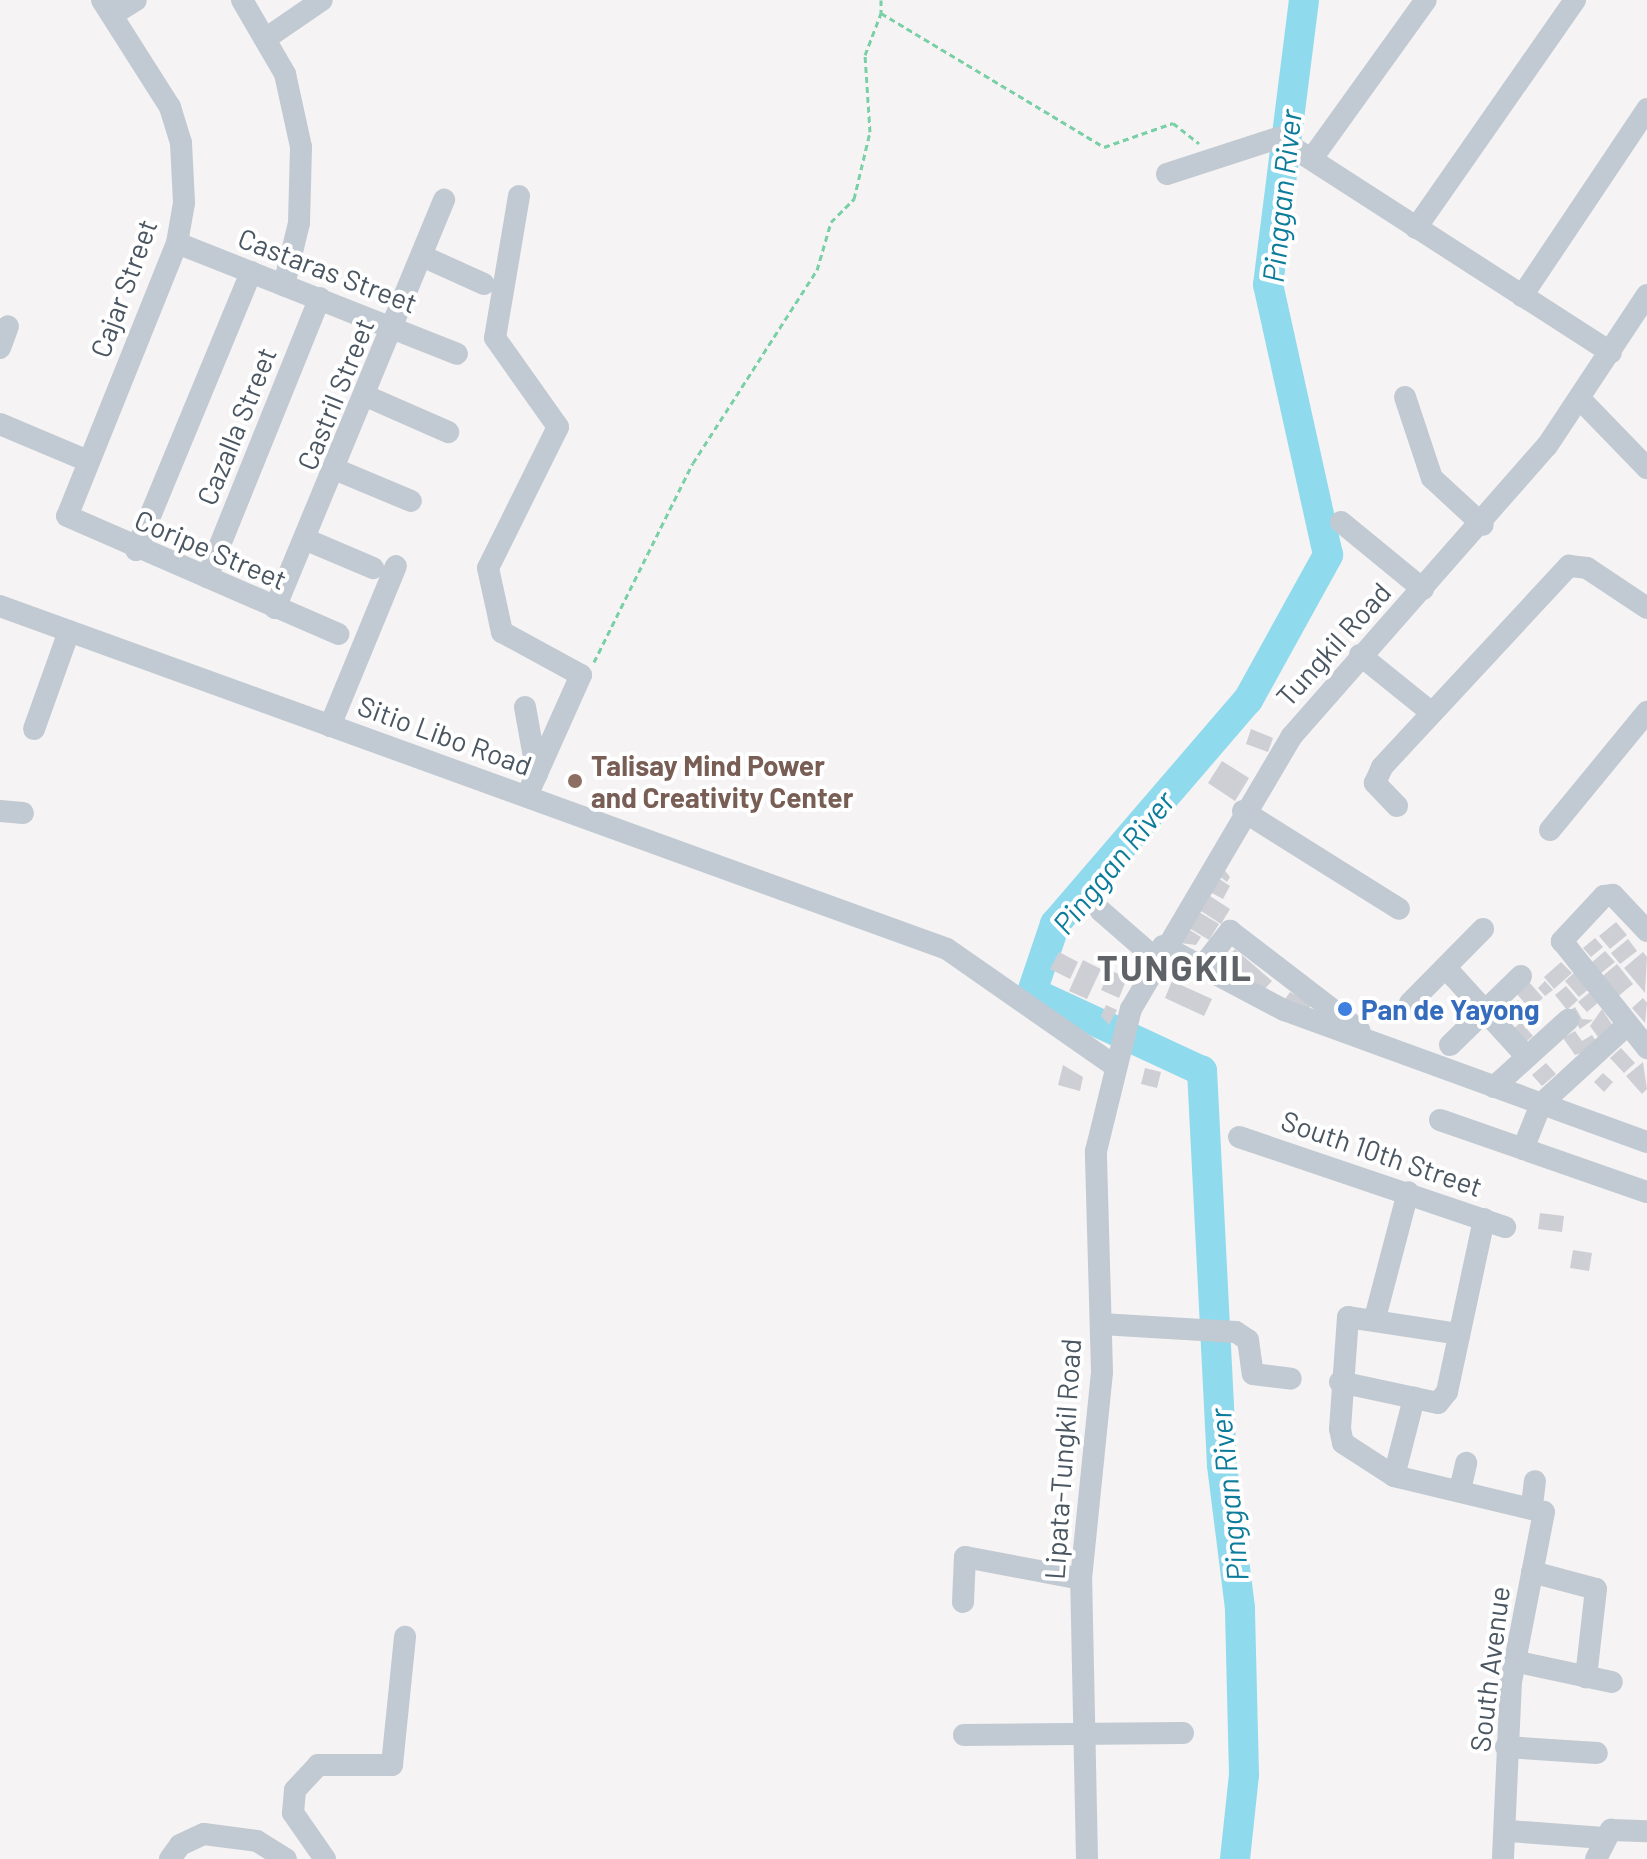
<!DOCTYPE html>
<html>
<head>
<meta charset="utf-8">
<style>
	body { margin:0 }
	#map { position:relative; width:1647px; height:1859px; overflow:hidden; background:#f5f3f3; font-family:Barlow,sans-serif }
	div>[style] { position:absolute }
	.river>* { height:30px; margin:-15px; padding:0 15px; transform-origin:15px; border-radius:15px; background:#90daee }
	.building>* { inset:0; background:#cdcfd5 }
	.path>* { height:3px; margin-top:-1.5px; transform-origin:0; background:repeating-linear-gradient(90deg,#7ad0a6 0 6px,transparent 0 10px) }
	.minor>* { height:22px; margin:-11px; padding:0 11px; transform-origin:11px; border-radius:11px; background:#c1cad2 }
	.dots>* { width:22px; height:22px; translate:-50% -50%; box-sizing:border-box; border:4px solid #fff; border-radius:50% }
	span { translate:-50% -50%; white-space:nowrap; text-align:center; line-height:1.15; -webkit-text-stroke:8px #fff; paint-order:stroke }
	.street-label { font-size:28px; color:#4a5661 }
	.education-label { font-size:28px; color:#785e54; font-weight:700 }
	.left { translate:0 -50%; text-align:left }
	.shop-label { font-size:28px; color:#366cbe; font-weight:700 }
	.water-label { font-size:30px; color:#0c7c9b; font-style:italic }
	.district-label { font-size:36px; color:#5f6368; font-weight:700; letter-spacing:2px }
</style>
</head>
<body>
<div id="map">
	<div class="river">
		<i style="left:1235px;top:1859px;width:84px;rotate:-83.9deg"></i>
		<i style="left:1244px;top:1775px;width:167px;rotate:-91.4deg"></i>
		<i style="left:1240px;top:1608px;width:144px;rotate:-97.2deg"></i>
		<i style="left:1222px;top:1465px;width:395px;rotate:-92.9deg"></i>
		<i style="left:1202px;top:1071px;width:187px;rotate:-155.1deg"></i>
		<i style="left:1032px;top:992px;width:72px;rotate:-71.3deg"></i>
		<i style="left:1055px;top:924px;width:296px;rotate:-49.3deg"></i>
		<i style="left:1248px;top:700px;width:166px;rotate:-61.1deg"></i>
		<i style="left:1328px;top:555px;width:277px;rotate:-102.5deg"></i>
		<i style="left:1268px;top:285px;width:287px;rotate:-82.8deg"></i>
	</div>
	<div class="building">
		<i style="clip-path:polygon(1251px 729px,1273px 738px,1268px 752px,1246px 744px)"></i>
		<i style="clip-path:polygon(1222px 761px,1249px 778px,1235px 801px,1208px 783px)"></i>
		<i style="clip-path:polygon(1223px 868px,1230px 877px,1227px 882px,1219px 876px)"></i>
		<i style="clip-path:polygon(1218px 878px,1230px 886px,1223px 899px,1210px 892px)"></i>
		<i style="clip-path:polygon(1210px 896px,1230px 909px,1221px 924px,1201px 911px)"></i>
		<i style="clip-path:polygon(1199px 912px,1219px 924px,1209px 940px,1189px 928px)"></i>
		<i style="clip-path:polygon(1616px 922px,1627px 935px,1610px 949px,1599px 936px)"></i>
		<i style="clip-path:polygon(1188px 929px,1201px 937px,1196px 945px,1180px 943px)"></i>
		<i style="clip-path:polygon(1595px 938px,1603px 947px,1591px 957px,1583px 948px)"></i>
		<i style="clip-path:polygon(1628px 939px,1637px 951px,1620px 964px,1611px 953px)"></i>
		<i style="clip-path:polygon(1235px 949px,1272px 981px,1261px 993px,1224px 961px)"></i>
		<i style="clip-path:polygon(1605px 951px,1615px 962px,1600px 974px,1591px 963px)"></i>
		<i style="clip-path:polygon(1059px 952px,1078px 962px,1070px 979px,1050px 969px)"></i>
		<i style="clip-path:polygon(1643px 952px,1647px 957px,1645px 993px,1624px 968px)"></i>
		<i style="clip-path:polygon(1083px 960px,1101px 969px,1087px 999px,1069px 991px)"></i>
		<i style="clip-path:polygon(1561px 962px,1572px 973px,1554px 989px,1544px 977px)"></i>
		<i style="clip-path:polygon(1617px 964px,1633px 984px,1616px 998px,1600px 978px)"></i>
		<i style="clip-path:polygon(1110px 970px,1127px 978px,1119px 998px,1101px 990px)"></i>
		<i style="clip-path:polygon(1575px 972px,1589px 989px,1579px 997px,1565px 981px)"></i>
		<i style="clip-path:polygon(1172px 981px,1212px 999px,1204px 1016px,1165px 998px)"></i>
		<i style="clip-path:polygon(1545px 981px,1553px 990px,1545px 996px,1538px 988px)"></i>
		<i style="clip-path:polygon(1529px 982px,1543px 998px,1530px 1009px,1516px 993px)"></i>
		<i style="clip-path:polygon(1566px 986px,1578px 1000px,1567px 1010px,1555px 995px)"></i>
		<i style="clip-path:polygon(1290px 992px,1312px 1004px,1306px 1012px,1283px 1002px)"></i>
		<i style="clip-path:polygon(1590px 992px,1599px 1002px,1587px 1012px,1578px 1002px)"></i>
		<i style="clip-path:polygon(1643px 998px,1647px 1003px,1645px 1023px,1632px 1008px)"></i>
		<i style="clip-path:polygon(1518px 1000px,1528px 1011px,1515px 1022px,1506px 1011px)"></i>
		<i style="clip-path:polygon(1106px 1005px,1117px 1010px,1109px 1025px,1101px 1016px)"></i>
		<i style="clip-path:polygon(1575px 1007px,1582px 1019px,1593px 1020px,1580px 1029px,1569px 1011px)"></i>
		<i style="clip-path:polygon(1602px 1009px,1613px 1026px,1598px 1037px,1590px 1026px)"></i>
		<i style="clip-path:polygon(1521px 1022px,1533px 1036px,1521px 1046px,1509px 1033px)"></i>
		<i style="clip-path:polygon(1575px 1031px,1582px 1041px,1592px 1035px,1600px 1047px,1575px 1055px,1563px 1038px)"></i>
		<i style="clip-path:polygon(1621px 1048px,1635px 1063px,1624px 1073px,1610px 1058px)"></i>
		<i style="clip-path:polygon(1643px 1062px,1647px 1089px,1642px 1094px,1626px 1076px)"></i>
		<i style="clip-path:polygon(1546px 1063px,1556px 1074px,1542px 1086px,1532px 1075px)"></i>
		<i style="clip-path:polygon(1063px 1065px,1083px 1077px,1080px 1091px,1058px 1085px)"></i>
		<i style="clip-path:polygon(1145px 1068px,1161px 1072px,1157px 1088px,1141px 1084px)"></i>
		<i style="clip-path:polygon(1603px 1073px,1613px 1082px,1604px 1092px,1594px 1082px)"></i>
		<i style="clip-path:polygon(1540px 1213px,1564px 1216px,1562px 1232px,1538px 1229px)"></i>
		<i style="clip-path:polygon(1573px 1250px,1592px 1253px,1589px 1271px,1570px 1268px)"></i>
	</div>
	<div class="path">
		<i style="left:881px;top:0;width:13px;rotate:90deg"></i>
		<i style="left:881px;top:13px;width:260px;rotate:31deg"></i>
		<i style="left:1104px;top:147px;width:73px;rotate:-19.2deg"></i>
		<i style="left:1173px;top:123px;width:33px;rotate:38deg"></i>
		<i style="left:594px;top:662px;width:222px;rotate:-63.6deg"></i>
		<i style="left:693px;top:463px;width:229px;rotate:-57.3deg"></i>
		<i style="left:817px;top:270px;width:50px;rotate:-73.7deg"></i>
		<i style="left:831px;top:222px;width:33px;rotate:-45deg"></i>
		<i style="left:854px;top:199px;width:69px;rotate:-76.6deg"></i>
		<i style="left:870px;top:132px;width:77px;rotate:-93.7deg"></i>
		<i style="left:865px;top:55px;width:45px;rotate:-69.1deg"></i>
	</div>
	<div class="minor">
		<i style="left:102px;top:0;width:127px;rotate:57.6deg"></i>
		<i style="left:170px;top:107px;width:38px;rotate:73deg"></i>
		<i style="left:181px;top:143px;width:60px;rotate:87.1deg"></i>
		<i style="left:184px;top:203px;width:41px;rotate:99.9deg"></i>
		<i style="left:177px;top:243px;width:294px;rotate:111.9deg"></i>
		<i style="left:67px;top:516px;width:296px;rotate:23.5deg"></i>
		<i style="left:242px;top:0;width:86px;rotate:59.8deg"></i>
		<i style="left:285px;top:74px;width:75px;rotate:77.6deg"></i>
		<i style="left:301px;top:147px;width:76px;rotate:91.5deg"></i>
		<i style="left:299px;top:223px;width:64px;rotate:103.6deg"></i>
		<i style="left:112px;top:15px;width:28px;rotate:-32deg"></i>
		<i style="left:268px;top:37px;width:65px;rotate:-34.4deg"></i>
		<i style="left:1313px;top:157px;width:193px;rotate:-54.3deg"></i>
		<i style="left:1167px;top:174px;width:117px;rotate:-18deg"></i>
		<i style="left:1278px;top:138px;width:396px;rotate:32.8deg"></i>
		<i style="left:519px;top:196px;width:144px;rotate:99.6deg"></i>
		<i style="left:495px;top:338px;width:109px;rotate:54.7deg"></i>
		<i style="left:558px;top:427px;width:157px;rotate:116.4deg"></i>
		<i style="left:488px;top:568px;width:66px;rotate:77.7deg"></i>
		<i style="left:502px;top:632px;width:90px;rotate:28.6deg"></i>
		<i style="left:581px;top:675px;width:133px;rotate:114.1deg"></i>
		<i style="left:1416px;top:228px;width:278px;rotate:-55.1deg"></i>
		<i style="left:177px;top:243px;width:301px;rotate:21.6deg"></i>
		<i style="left:422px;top:256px;width:68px;rotate:24.3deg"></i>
		<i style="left:1522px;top:296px;width:225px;rotate:-56.2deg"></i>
		<i style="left:0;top:348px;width:23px;rotate:-70deg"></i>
		<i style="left:366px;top:396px;width:90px;rotate:23.7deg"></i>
		<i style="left:1405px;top:397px;width:85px;rotate:71.6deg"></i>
		<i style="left:1432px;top:478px;width:69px;rotate:42.7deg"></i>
		<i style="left:1581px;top:400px;width:95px;rotate:45.9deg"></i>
		<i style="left:0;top:424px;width:95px;rotate:22.8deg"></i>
		<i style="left:337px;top:470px;width:80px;rotate:22.7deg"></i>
		<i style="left:1341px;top:522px;width:106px;rotate:39.3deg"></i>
		<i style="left:307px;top:540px;width:72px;rotate:23deg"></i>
		<i style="left:136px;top:550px;width:301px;rotate:-67.5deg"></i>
		<i style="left:207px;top:577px;width:301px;rotate:-68deg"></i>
		<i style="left:0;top:606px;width:1007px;rotate:19.91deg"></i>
		<i style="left:947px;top:949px;width:205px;rotate:34.9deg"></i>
		<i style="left:275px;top:608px;width:442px;rotate:-67.5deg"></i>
		<i style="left:1360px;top:655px;width:92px;rotate:38.9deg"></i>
		<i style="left:525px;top:707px;width:68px;rotate:79.8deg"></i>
		<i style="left:330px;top:726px;width:173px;rotate:-67.6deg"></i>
		<i style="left:34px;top:729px;width:104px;rotate:-70.3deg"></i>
		<i style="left:1397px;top:806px;width:32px;rotate:-134deg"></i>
		<i style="left:1375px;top:783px;width:17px;rotate:-66deg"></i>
		<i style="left:1382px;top:767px;width:275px;rotate:-47.1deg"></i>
		<i style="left:1569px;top:566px;width:18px;rotate:6deg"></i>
		<i style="left:1587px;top:568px;width:72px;rotate:33.7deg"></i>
		<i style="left:0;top:811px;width:23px;rotate:5deg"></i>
		<i style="left:1243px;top:811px;width:184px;rotate:32.1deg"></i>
		<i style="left:1550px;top:830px;width:153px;rotate:-50.6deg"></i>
		<i style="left:1101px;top:911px;width:73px;rotate:41.1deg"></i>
		<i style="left:1647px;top:931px;width:50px;rotate:-133.4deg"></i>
		<i style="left:1613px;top:895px;width:9px;rotate:174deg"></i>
		<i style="left:1604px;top:896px;width:62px;rotate:133deg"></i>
		<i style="left:1562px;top:941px;width:137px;rotate:51.5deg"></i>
		<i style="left:1163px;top:946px;width:137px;rotate:27.9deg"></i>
		<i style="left:1284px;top:1010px;width:386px;rotate:20deg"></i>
		<i style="left:1202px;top:967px;width:46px;rotate:-52.1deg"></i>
		<i style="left:1230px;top:931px;width:163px;rotate:37.5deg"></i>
		<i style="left:1446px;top:968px;width:119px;rotate:47.7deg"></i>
		<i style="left:1410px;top:1003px;width:104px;rotate:-45.4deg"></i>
		<i style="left:1450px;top:1045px;width:99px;rotate:-44.2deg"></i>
		<i style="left:1494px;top:1087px;width:100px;rotate:-42.2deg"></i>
		<i style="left:1440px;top:1120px;width:219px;rotate:19.2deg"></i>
		<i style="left:1239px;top:1137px;width:281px;rotate:18.7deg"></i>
		<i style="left:1523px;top:1149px;width:48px;rotate:-68.2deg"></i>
		<i style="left:1541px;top:1104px;width:114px;rotate:-42.5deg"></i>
		<i style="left:1375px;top:1318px;width:130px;rotate:-75.3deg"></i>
		<i style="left:1101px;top:1324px;width:135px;rotate:3.4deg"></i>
		<i style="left:1236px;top:1332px;width:14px;rotate:34deg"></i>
		<i style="left:1248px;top:1340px;width:34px;rotate:82deg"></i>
		<i style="left:1253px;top:1374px;width:38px;rotate:7deg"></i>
		<i style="left:1459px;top:1334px;width:112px;rotate:-171.3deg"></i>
		<i style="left:1348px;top:1317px;width:112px;rotate:94.1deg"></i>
		<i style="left:1340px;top:1429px;width:14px;rotate:78deg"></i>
		<i style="left:1343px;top:1443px;width:61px;rotate:32.9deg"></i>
		<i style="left:1394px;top:1476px;width:154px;rotate:13.5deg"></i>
		<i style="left:1544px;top:1512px;width:172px;rotate:101deg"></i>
		<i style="left:1511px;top:1681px;width:178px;rotate:92.6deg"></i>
		<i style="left:1340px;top:1382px;width:100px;rotate:12.1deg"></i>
		<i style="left:1438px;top:1403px;width:14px;rotate:-51deg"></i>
		<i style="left:1447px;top:1392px;width:177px;rotate:-77.9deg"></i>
		<i style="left:1394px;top:1476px;width:81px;rotate:-75.6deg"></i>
		<i style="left:1460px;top:1490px;width:28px;rotate:-77deg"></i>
		<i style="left:1532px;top:1505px;width:24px;rotate:-83deg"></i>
		<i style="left:1532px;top:1572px;width:66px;rotate:14.9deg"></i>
		<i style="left:1596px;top:1589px;width:89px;rotate:96.5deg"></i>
		<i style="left:963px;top:1602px;width:45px;rotate:-87.5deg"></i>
		<i style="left:965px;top:1557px;width:118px;rotate:10.7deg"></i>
		<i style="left:1514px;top:1661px;width:100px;rotate:12.1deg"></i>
		<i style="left:964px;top:1735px;width:219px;rotate:-0.5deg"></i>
		<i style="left:1506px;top:1747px;width:91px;rotate:3.8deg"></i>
		<i style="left:1509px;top:1831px;width:95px;rotate:4.2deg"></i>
		<i style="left:170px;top:1859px;width:17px;rotate:-54deg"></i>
		<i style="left:180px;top:1845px;width:26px;rotate:-25deg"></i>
		<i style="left:204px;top:1834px;width:53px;rotate:7.5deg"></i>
		<i style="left:257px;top:1841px;width:34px;rotate:32deg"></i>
		<i style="left:325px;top:1859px;width:56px;rotate:-124.8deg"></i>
		<i style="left:293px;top:1813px;width:23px;rotate:-85deg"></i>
		<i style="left:295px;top:1790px;width:34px;rotate:-47deg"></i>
		<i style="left:318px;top:1765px;width:74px"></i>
		<i style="left:392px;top:1765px;width:129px;rotate:-84.2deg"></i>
		<i style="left:1087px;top:1859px;width:280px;rotate:-91.2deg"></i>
		<i style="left:1081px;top:1579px;width:208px;rotate:-84.2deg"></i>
		<i style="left:1102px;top:1372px;width:221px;rotate:-91.6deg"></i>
		<i style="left:1096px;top:1151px;width:146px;rotate:-76.2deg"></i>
		<i style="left:1131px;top:1009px;width:316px;rotate:-59.5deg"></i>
		<i style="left:1291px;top:737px;width:388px;rotate:-48.7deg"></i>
		<i style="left:1547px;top:446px;width:181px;rotate:-56.5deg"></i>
		<i style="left:1596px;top:1859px;width:33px;rotate:-63deg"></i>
		<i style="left:1611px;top:1830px;width:36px;rotate:2deg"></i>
	</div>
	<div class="dots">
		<i style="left:575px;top:781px;background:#8d6e63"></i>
		<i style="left:1345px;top:1009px;background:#3f7fe0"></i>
	</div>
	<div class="street-label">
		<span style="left:328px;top:270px;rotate:21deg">Castaras Street</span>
		<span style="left:123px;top:288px;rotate:-70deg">Cajar Street</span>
		<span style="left:335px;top:394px;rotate:-68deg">Castril Street</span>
		<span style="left:236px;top:426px;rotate:-68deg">Cazalla Street</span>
		<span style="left:211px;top:549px;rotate:23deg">Coripe Street</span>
		<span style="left:1333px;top:644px;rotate:-48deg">Tungkil Road</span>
		<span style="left:445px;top:735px;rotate:20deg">Sitio Libo Road</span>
		<span style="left:1382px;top:1153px;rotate:19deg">South 10th Street</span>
		<span style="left:1062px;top:1459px;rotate:-86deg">Lipata-Tungkil Road</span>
		<span style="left:1489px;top:1669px;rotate:-83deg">South Avenue</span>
	</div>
	<div class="education-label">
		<span class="left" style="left:591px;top:781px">Talisay Mind Power<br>and Creativity Center</span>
	</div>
	<div class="shop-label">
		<span class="left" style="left:1361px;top:1009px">Pan de Yayong</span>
	</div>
	<div class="water-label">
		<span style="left:1281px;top:196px;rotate:-84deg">Pinggan River</span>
		<span style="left:1113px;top:862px;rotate:-51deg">Pinggan River</span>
		<span style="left:1228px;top:1495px;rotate:-96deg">Pinggan River</span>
	</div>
	<div class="district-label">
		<span style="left:1175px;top:967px">TUNGKIL</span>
	</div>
</div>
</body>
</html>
